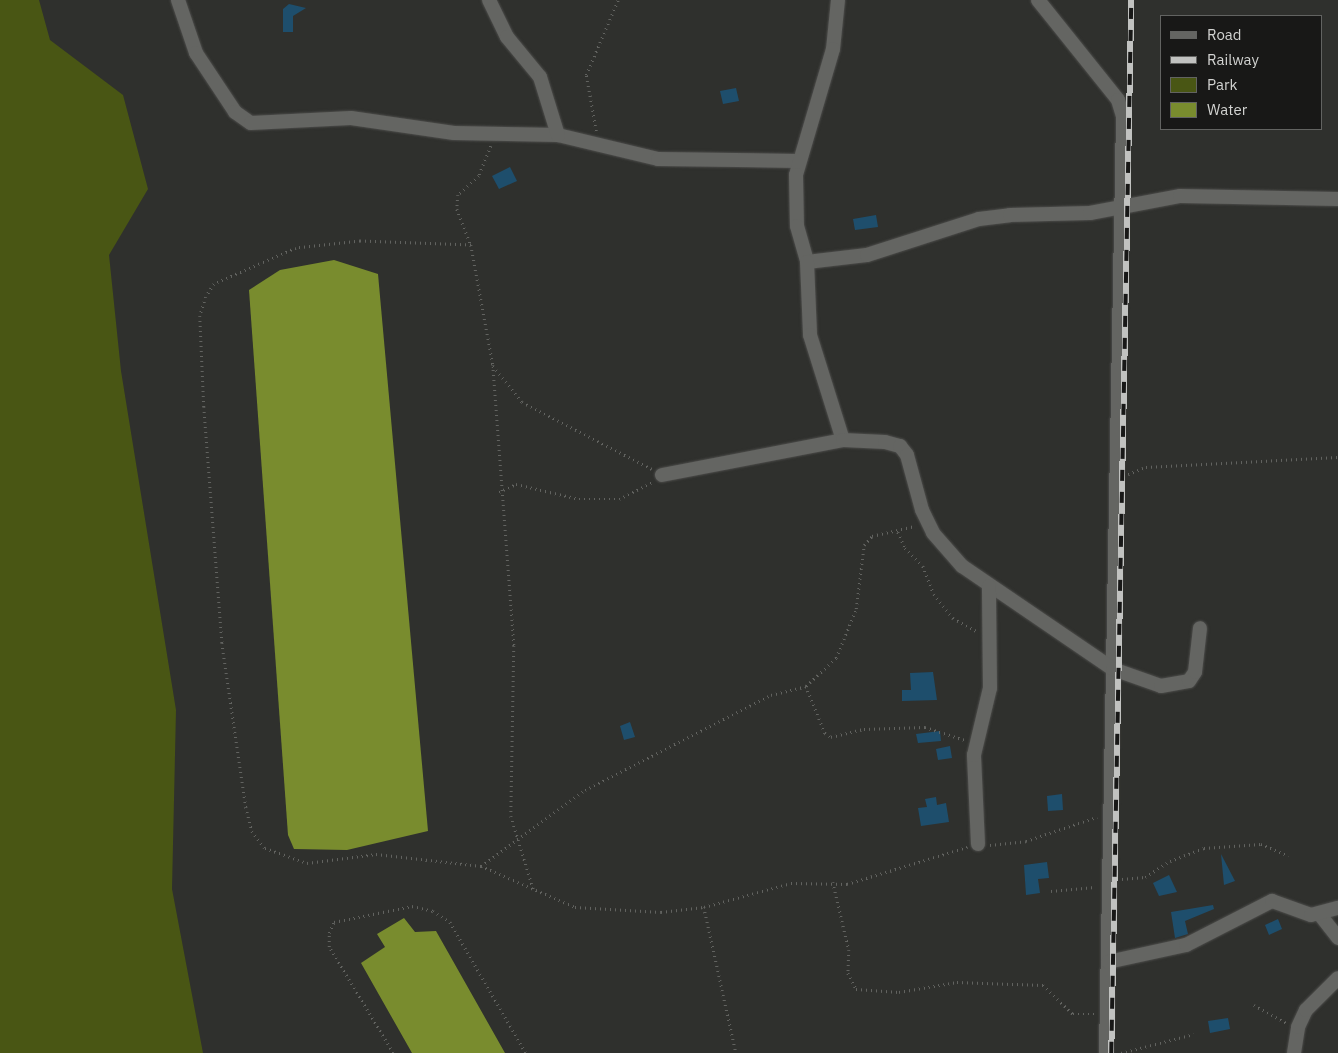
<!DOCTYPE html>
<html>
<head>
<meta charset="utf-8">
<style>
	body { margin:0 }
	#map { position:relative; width:1338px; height:1053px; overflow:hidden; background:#2f302d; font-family:"IBM Plex Sans",sans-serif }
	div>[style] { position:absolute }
	.green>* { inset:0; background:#495614 }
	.water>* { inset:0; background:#798c2e }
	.building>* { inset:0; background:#1e4e6c }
	.path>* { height:2.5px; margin-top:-1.25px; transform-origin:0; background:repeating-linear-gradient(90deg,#626360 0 1px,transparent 0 5px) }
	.roads { filter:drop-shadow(0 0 1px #4c4c4a) drop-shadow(0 0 1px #4c4c4a) }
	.minor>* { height:14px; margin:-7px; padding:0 7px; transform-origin:7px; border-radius:7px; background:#646562 }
	.rail>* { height:5.5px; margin-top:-2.75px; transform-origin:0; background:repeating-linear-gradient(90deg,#181817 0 11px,#c1c2c0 0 22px); box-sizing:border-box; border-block:1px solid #c1c2c0 }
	span { translate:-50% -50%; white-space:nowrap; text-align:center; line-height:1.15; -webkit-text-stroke:4px #181817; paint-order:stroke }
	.legend { position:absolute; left:1160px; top:15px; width:162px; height:115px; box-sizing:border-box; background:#181817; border:1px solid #626361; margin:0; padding:6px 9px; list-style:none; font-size:15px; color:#d2d3d1 }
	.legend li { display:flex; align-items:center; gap:10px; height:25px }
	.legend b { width:25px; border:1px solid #626361 }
</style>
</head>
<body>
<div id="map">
	<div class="green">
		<i style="clip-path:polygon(0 0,39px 0,50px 40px,123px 95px,148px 189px,109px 255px,121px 371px,176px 710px,172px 889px,203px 1053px,0 1053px)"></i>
	</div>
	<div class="water">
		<i style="clip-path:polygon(334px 260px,378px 274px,428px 831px,347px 850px,294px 849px,288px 835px,249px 290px,280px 270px)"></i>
		<i style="clip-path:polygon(404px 918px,415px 932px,436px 931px,505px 1053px,412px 1053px,361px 963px,385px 947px,377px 934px)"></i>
	</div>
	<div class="building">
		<i style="clip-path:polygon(289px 4px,306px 8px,293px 16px,293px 32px,283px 32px,283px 9px)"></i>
		<i style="clip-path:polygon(736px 88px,739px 101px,723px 104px,720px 91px)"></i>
		<i style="clip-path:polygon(510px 167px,517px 181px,499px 189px,492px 176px)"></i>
		<i style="clip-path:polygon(876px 215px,878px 227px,855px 230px,853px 219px)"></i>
		<i style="clip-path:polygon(933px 672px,937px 700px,902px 701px,902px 690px,911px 690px,910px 673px)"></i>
		<i style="clip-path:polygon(630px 722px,635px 737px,624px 740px,620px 726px)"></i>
		<i style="clip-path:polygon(940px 731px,941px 741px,918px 743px,916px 734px)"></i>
		<i style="clip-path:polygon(950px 746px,952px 758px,938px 760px,936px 749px)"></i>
		<i style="clip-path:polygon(1062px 794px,1063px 810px,1048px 811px,1047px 796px)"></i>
		<i style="clip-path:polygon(936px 797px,937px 805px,946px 803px,949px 822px,921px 826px,918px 808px,927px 807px,925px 799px)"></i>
		<i style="clip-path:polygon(1221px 854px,1235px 881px,1224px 885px)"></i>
		<i style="clip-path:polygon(1047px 862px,1049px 878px,1038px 879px,1040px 893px,1026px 895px,1024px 865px)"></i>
		<i style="clip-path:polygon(1169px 875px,1177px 892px,1159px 896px,1153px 883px)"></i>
		<i style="clip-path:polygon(1213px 905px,1214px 909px,1185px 921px,1188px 934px,1175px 938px,1171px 912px)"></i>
		<i style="clip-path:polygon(1278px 919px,1282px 929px,1269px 935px,1265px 925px)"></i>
		<i style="clip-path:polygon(1228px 1018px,1230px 1029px,1210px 1033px,1208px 1021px)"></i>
	</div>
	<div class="path">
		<i style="left:596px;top:131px;width:57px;rotate:-100.1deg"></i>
		<i style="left:586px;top:75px;width:82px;rotate:-66.9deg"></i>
		<i style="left:491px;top:146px;width:32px;rotate:112deg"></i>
		<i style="left:479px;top:176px;width:28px;rotate:138deg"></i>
		<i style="left:458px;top:195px;width:14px;rotate:94deg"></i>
		<i style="left:457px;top:209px;width:39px;rotate:69deg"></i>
		<i style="left:471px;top:245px;width:122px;rotate:79.6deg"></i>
		<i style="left:493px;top:365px;width:282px;rotate:85.7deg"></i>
		<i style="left:514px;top:646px;width:170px;rotate:91deg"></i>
		<i style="left:511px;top:816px;width:78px;rotate:73deg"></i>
		<i style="left:471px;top:245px;width:111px;rotate:-177.9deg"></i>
		<i style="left:360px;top:241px;width:64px;rotate:173.8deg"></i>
		<i style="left:296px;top:248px;width:90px;rotate:156.3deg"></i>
		<i style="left:214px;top:284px;width:15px;rotate:122deg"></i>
		<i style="left:206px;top:297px;width:20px;rotate:108deg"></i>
		<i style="left:200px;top:316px;width:91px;rotate:87.5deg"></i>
		<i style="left:204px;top:407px;width:237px;rotate:85.6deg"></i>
		<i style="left:222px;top:643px;width:166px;rotate:81.7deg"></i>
		<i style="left:246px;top:807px;width:25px;rotate:76deg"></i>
		<i style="left:252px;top:831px;width:21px;rotate:53deg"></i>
		<i style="left:265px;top:848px;width:45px;rotate:19.7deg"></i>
		<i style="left:307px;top:863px;width:70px;rotate:-7.4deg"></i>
		<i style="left:376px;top:854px;width:106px;rotate:6.5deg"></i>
		<i style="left:481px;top:866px;width:103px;rotate:23.6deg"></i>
		<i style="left:575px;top:907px;width:86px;rotate:3.3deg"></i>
		<i style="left:661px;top:912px;width:43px;rotate:-6.6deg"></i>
		<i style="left:704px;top:907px;width:90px;rotate:-15.4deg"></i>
		<i style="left:791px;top:883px;width:56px;rotate:1deg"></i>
		<i style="left:847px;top:884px;width:126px;rotate:-17.1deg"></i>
		<i style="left:493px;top:366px;width:46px;rotate:51.1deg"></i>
		<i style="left:522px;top:402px;width:146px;rotate:27.3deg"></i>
		<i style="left:1128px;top:474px;width:19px;rotate:-21deg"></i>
		<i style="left:1146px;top:467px;width:192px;rotate:-3deg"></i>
		<i style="left:499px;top:492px;width:19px;rotate:-25deg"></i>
		<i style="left:516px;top:484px;width:65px;rotate:13.4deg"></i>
		<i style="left:579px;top:499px;width:40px"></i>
		<i style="left:619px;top:499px;width:38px;rotate:-27deg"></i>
		<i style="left:898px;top:532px;width:17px;rotate:66deg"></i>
		<i style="left:905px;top:548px;width:25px;rotate:45deg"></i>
		<i style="left:923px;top:566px;width:30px;rotate:69deg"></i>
		<i style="left:934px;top:594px;width:31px;rotate:52deg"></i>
		<i style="left:953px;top:618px;width:26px;rotate:29deg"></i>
		<i style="left:806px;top:686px;width:51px;rotate:68deg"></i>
		<i style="left:825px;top:733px;width:7px;rotate:34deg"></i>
		<i style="left:831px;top:737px;width:34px;rotate:-14deg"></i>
		<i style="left:864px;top:729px;width:61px;rotate:-1.9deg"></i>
		<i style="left:925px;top:727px;width:42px;rotate:18deg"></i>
		<i style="left:990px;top:845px;width:36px;rotate:-6deg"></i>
		<i style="left:1026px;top:841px;width:75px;rotate:-18.7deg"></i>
		<i style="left:481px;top:866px;width:129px;rotate:-36.2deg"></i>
		<i style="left:585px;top:790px;width:209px;rotate:-27.1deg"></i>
		<i style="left:771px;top:695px;width:36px;rotate:-14deg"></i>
		<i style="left:806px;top:686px;width:41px;rotate:-43deg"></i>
		<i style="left:836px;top:658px;width:53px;rotate:-67.8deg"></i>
		<i style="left:856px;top:609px;width:64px;rotate:-82.9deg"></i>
		<i style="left:864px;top:545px;width:12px;rotate:-48deg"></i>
		<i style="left:872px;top:536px;width:44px;rotate:-13.1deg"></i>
		<i style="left:1122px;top:879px;width:23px;rotate:-5deg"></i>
		<i style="left:1145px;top:877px;width:30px;rotate:-33deg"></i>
		<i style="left:1170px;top:861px;width:36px;rotate:-21deg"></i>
		<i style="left:1204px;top:848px;width:57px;rotate:-4deg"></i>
		<i style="left:1261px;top:844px;width:30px;rotate:23deg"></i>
		<i style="left:833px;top:882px;width:70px;rotate:76.8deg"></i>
		<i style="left:849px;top:950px;width:23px;rotate:92deg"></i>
		<i style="left:848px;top:973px;width:18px;rotate:63deg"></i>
		<i style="left:856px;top:989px;width:43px;rotate:4deg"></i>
		<i style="left:899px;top:992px;width:59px;rotate:-9.8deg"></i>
		<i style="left:957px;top:982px;width:86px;rotate:2deg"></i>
		<i style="left:1043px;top:985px;width:42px;rotate:44deg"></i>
		<i style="left:1073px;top:1014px;width:22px"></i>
		<i style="left:1051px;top:891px;width:44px;rotate:-5.2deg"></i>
		<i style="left:704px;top:907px;width:149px;rotate:77.6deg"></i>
		<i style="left:1254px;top:1005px;width:38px;rotate:29deg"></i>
		<i style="left:393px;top:1053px;width:124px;rotate:-121.1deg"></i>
		<i style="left:329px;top:947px;width:14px;rotate:-90deg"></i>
		<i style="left:329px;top:933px;width:12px;rotate:-66deg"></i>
		<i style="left:334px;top:922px;width:80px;rotate:-11.6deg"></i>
		<i style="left:412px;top:906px;width:22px;rotate:13deg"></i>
		<i style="left:433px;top:911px;width:20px;rotate:33deg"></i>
		<i style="left:450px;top:922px;width:151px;rotate:59.9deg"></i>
		<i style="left:1121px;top:1053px;width:75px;rotate:-14.6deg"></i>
	</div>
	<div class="roads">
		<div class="minor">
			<i style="left:178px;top:0;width:56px;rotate:71.2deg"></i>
			<i style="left:196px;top:53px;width:71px;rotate:56.5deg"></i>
			<i style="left:235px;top:112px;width:19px;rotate:35deg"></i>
			<i style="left:251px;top:123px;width:100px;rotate:-2.9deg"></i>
			<i style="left:351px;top:118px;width:104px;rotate:8.3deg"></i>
			<i style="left:454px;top:133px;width:104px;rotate:1.1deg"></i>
			<i style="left:558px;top:135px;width:103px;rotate:13.5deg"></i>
			<i style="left:658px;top:159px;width:140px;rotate:0.8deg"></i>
			<i style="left:489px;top:0;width:41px;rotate:64.1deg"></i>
			<i style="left:507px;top:37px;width:52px;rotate:50.5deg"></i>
			<i style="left:540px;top:77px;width:61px;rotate:72.8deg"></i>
			<i style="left:838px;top:0;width:49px;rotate:95.8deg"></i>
			<i style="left:833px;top:49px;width:131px;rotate:106.4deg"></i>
			<i style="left:796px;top:175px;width:51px;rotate:88.9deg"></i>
			<i style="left:797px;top:226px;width:37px;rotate:74deg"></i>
			<i style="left:807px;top:262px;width:60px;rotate:-6.7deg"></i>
			<i style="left:867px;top:255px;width:118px;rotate:-17.8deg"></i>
			<i style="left:979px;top:219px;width:31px;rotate:-7deg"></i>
			<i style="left:1010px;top:215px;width:80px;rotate:-1.4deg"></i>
			<i style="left:1090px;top:213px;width:92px;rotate:-10.7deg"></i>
			<i style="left:1180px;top:196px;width:158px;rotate:1.1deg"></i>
			<i style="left:1038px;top:0;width:128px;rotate:51.3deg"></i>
			<i style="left:1118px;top:100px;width:17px;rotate:73deg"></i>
			<i style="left:1123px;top:116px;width:937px;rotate:91.04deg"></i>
			<i style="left:807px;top:262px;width:73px;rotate:87.6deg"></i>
			<i style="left:810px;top:335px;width:110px;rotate:72.6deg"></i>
			<i style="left:662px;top:475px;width:184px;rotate:-10.9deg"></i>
			<i style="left:843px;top:440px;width:42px;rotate:2.7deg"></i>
			<i style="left:885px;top:442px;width:16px;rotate:15deg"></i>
			<i style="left:900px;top:446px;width:11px;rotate:52deg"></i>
			<i style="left:907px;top:455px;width:57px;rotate:74.7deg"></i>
			<i style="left:922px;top:510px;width:25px;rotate:64deg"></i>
			<i style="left:933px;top:533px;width:44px;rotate:48.7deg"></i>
			<i style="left:962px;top:566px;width:183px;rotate:34.3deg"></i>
			<i style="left:1113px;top:669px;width:51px;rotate:19.5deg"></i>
			<i style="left:1161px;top:686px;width:28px;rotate:-10deg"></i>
			<i style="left:1189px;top:681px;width:11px;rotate:-56deg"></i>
			<i style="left:1195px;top:672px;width:44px;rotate:-83.5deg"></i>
			<i style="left:978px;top:844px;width:89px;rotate:-92.6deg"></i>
			<i style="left:974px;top:755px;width:69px;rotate:-76.6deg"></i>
			<i style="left:990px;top:688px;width:102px;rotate:-90.6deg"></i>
			<i style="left:1321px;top:916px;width:28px;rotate:52deg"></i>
			<i style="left:1108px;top:962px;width:80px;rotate:-12.3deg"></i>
			<i style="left:1186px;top:945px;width:97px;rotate:-27.1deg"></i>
			<i style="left:1272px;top:901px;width:41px;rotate:19.7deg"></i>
			<i style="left:1311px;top:915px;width:28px;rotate:-15deg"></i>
			<i style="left:1294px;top:1053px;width:26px;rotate:-81deg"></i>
			<i style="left:1298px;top:1027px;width:19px;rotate:-65deg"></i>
			<i style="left:1306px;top:1010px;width:45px;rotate:-45deg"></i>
		</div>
	</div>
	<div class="rail">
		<i style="left:1111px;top:1053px;width:1053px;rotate:-88.91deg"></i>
	</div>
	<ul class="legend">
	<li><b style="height:6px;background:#646562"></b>Road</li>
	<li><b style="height:6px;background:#c1c2c0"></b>Railway</li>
	<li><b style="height:14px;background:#495614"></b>Park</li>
	<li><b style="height:14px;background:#798c2e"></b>Water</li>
	</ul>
</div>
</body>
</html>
